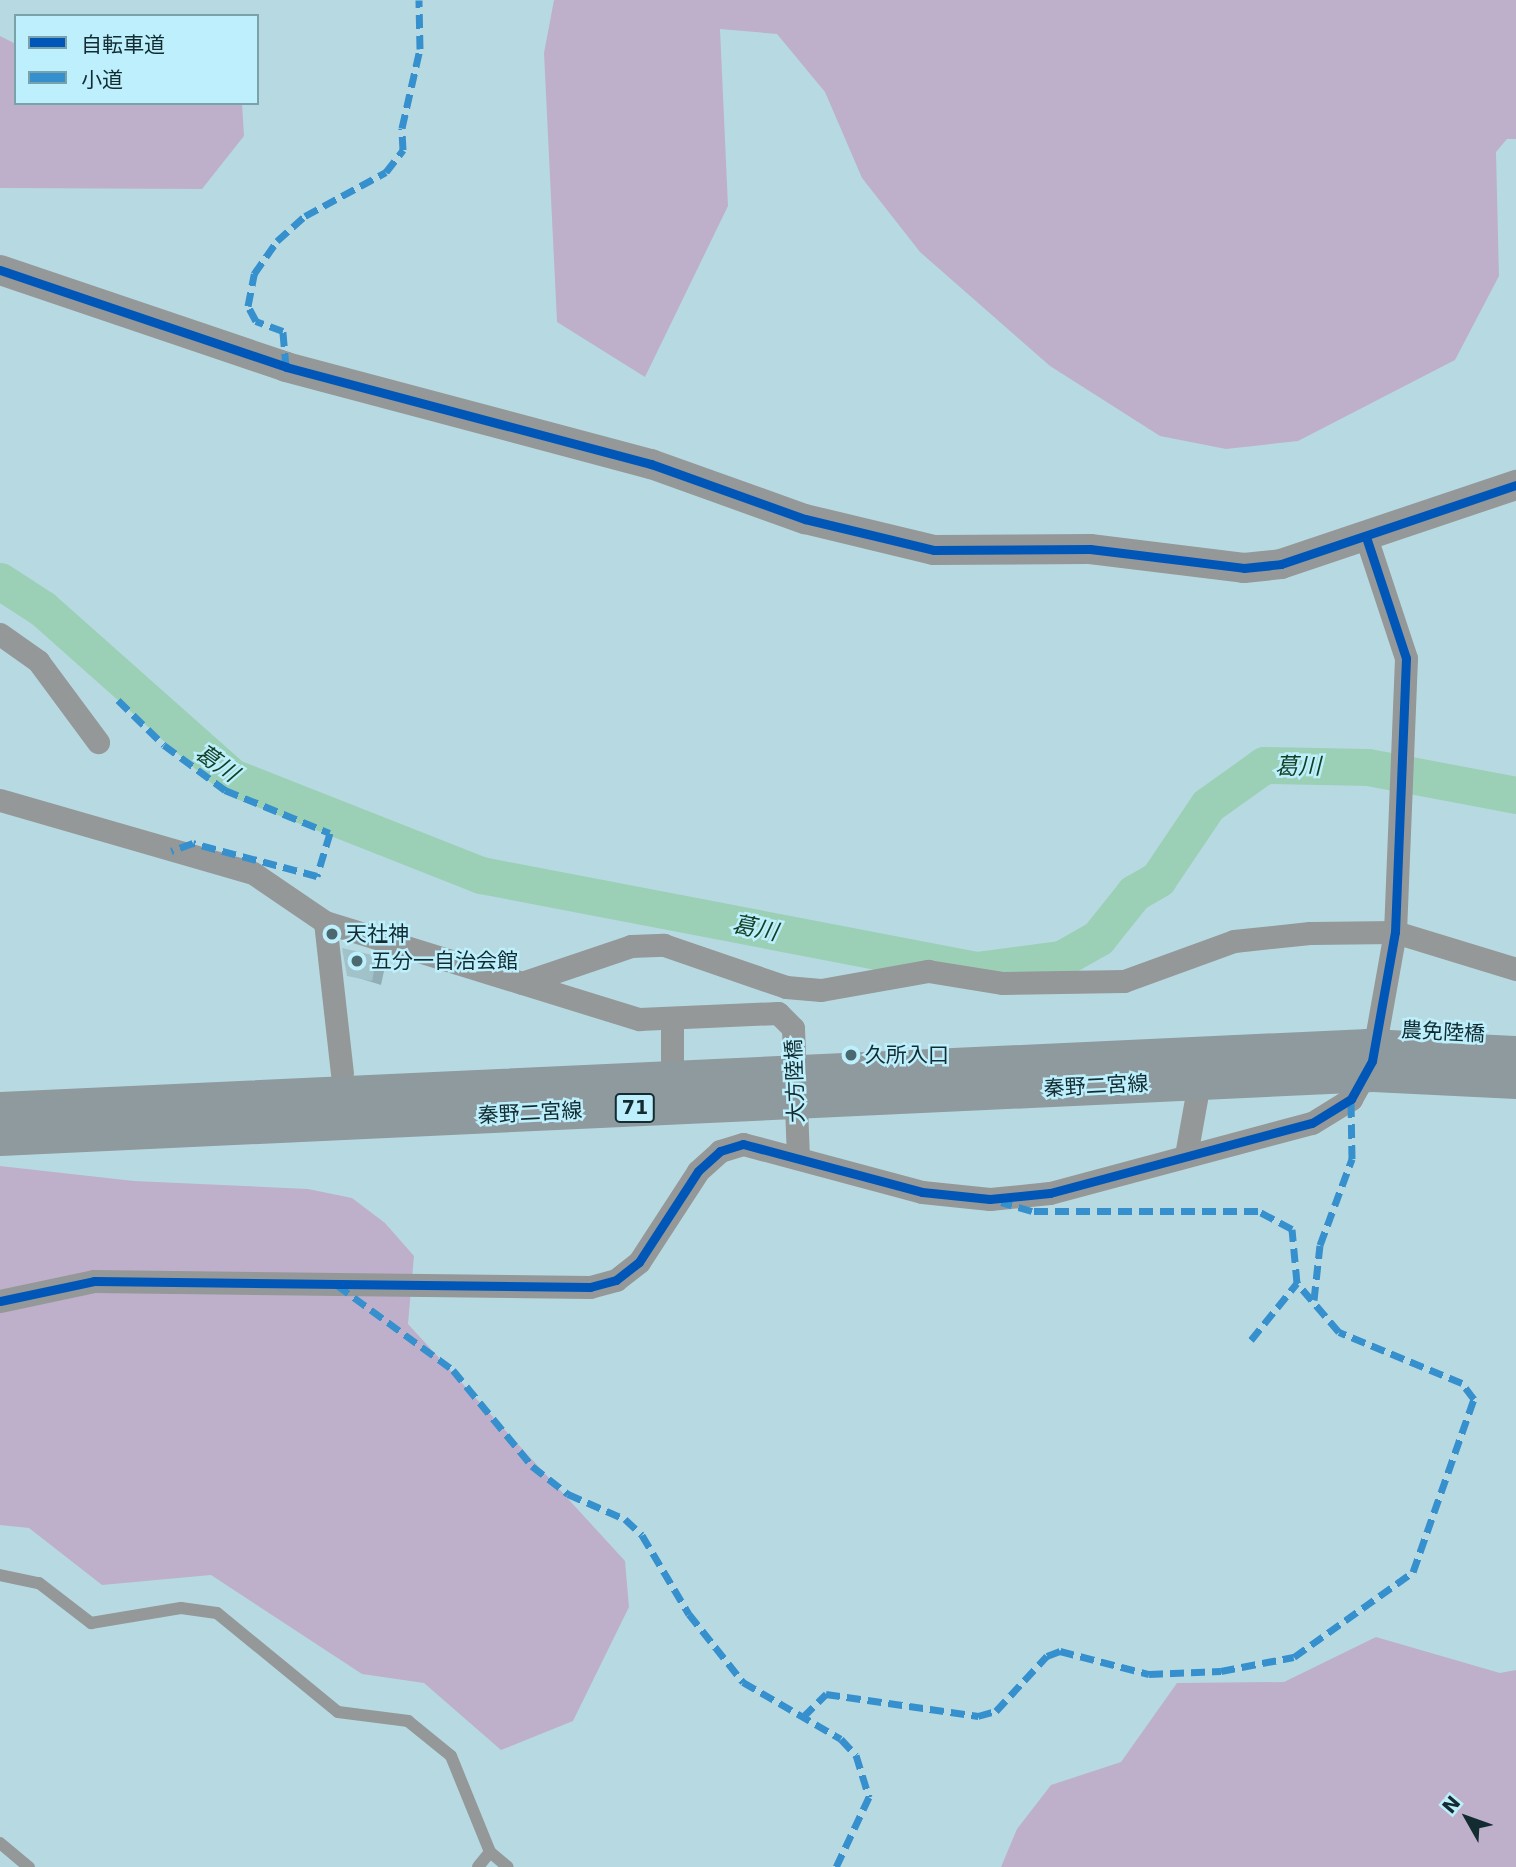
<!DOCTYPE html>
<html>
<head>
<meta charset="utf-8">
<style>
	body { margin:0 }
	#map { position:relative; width:1516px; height:1867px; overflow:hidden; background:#b7dae2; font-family:"DejaVu Sans","Noto Sans JP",sans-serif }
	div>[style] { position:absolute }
	.forest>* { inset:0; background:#beb0cb }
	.shadow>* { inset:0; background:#0003 }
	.river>* { height:37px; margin:-18.5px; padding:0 18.5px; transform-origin:18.5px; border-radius:18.5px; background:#9cd0b6 }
	.building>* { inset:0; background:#a2c2c9 }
	.service>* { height:12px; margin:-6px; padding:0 6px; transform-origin:6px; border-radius:6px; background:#949898 }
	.minor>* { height:23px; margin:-11.5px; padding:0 11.5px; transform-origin:11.5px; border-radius:11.5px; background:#949898 }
	.tertiary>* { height:30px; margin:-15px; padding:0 15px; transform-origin:15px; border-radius:15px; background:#949898 }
	.primary>* { height:37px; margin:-18.5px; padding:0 18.5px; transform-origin:18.5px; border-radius:18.5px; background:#8f9a9e }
	.quiet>* { height:7px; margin-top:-3.5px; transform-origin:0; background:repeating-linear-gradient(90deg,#3690ce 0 14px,transparent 0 21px) }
	.cycleway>* { height:9px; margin:-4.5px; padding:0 4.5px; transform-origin:4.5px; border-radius:4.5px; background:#0057b8 }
	.dots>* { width:19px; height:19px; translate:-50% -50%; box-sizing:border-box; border:4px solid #bdf0fc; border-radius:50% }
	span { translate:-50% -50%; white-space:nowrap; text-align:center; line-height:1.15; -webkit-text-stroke:5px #bdf0fc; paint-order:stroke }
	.shield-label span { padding:2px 5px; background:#bdf0fc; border:2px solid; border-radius:5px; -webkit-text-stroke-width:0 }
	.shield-label { font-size:19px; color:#122c32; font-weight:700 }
	.poi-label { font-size:21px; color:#122c32 }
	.left { translate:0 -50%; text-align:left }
	.street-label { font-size:21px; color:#122c32 }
	.water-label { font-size:23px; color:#134025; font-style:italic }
	.legend { position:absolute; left:14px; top:14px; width:245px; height:91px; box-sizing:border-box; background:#bdf0fc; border:2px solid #79a2ab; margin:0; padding:9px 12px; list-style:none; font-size:21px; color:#122c32 }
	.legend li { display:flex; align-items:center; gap:14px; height:35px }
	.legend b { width:35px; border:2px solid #79a2ab }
	.north { position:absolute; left:1432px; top:1783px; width:70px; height:70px; -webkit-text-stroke:5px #bdf0fc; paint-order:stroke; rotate:310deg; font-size:19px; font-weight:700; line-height:28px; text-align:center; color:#122c32 }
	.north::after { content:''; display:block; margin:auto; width:24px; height:32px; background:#122c32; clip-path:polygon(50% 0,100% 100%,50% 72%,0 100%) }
</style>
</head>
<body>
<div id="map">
	<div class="forest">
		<i style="clip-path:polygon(554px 0,1516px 0,1516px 139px,1507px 139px,1496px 152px,1499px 276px,1455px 360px,1298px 441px,1226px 449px,1160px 436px,1050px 366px,920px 252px,862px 178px,825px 92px,777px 34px,720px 29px,728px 206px,645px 377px,557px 322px,544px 53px)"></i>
		<i style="clip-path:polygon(0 36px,16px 44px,16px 103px,242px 103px,244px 136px,202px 189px,0 188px)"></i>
		<i style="clip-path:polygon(0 1166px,134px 1181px,308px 1189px,352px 1198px,385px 1223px,414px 1256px,408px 1324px,625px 1561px,629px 1607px,573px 1721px,501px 1750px,424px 1683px,362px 1674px,211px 1575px,102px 1585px,29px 1528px,0 1525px)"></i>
		<i style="clip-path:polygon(1376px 1637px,1500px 1673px,1516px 1670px,1516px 1867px,1001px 1867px,1017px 1829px,1051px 1785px,1121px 1762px,1177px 1683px,1284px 1682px)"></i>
	</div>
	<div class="shadow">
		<i style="clip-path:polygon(377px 957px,386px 962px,381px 985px,349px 975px)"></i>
	</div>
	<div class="river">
		<i style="left:0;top:581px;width:51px;rotate:33.1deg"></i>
		<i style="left:43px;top:609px;width:253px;rotate:41.6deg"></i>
		<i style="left:232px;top:777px;width:268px;rotate:21.5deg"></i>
		<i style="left:481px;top:875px;width:504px;rotate:10.86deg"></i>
		<i style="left:976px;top:970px;width:86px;rotate:-7.4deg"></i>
		<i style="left:1061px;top:959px;width:43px;rotate:-29.6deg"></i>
		<i style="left:1098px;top:938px;width:58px;rotate:-51.3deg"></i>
		<i style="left:1134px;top:893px;width:28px;rotate:-30deg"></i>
		<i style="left:1158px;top:879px;width:89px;rotate:-56deg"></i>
		<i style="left:1208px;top:805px;width:69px;rotate:-35.5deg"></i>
		<i style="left:1264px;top:765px;width:104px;rotate:1.1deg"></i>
		<i style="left:1368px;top:767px;width:151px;rotate:10.7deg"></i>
	</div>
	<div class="building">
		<i style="clip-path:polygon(342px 948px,377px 956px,372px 981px,347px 976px)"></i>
	</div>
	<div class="service">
		<i style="left:0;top:1575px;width:40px;rotate:12deg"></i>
		<i style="left:39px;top:1583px;width:66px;rotate:37.6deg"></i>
		<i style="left:91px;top:1623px;width:91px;rotate:-9.5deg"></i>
		<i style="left:181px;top:1608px;width:36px;rotate:8deg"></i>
		<i style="left:217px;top:1613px;width:156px;rotate:39.3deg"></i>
		<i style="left:338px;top:1712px;width:71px;rotate:7.3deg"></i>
		<i style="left:408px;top:1721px;width:55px;rotate:39.1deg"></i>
		<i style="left:451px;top:1756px;width:104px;rotate:67.9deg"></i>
		<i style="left:490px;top:1852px;width:19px;rotate:129deg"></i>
		<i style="left:0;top:1843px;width:38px;rotate:40deg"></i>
		<i style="left:490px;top:1852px;width:23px;rotate:40deg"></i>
	</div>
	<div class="minor">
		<i style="left:0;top:634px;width:47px;rotate:35.4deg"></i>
		<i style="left:38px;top:661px;width:101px;rotate:53.5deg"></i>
		<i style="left:0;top:800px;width:263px;rotate:16.1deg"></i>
		<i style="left:253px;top:873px;width:87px;rotate:34.2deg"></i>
		<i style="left:325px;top:922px;width:329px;rotate:17.2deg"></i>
		<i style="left:639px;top:1019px;width:139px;rotate:-2.5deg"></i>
		<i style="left:778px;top:1013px;width:21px;rotate:45deg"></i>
		<i style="left:793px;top:1028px;width:128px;rotate:87.8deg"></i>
		<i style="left:325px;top:922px;width:152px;rotate:83.6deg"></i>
		<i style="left:522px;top:983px;width:115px;rotate:-18.7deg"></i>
		<i style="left:631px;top:946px;width:33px;rotate:-2deg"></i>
		<i style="left:664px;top:945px;width:129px;rotate:19deg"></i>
		<i style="left:786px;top:987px;width:35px;rotate:5deg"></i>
		<i style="left:821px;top:990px;width:109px;rotate:-10.1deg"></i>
		<i style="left:928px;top:971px;width:76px;rotate:9.1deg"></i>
		<i style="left:1003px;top:983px;width:121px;rotate:-0.9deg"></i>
		<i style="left:1124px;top:981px;width:117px;rotate:-20deg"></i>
		<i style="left:1234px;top:941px;width:76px;rotate:-6deg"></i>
		<i style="left:1310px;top:933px;width:85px;rotate:-0.7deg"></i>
		<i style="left:1395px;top:932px;width:127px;rotate:17deg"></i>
		<i style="left:672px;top:1019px;width:61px;rotate:90deg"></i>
		<i style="left:1186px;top:1155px;width:84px;rotate:-79.8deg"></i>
		<i style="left:0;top:1301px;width:96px;rotate:-12deg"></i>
		<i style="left:94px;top:1281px;width:496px;rotate:0.7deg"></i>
		<i style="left:590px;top:1287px;width:27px;rotate:-15deg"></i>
		<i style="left:616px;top:1280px;width:29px;rotate:-38deg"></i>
		<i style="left:639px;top:1262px;width:108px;rotate:-57deg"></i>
		<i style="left:698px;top:1171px;width:30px;rotate:-42deg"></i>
		<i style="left:720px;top:1151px;width:24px;rotate:-17deg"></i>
		<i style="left:743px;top:1144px;width:185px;rotate:15deg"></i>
		<i style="left:922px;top:1192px;width:68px;rotate:5.9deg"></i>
		<i style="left:990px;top:1199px;width:60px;rotate:-5.7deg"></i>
		<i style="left:1050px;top:1193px;width:271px;rotate:-15deg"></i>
		<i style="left:1312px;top:1123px;width:46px;rotate:-31.6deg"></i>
		<i style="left:1351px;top:1099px;width:43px;rotate:-61.1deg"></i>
		<i style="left:1372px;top:1061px;width:131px;rotate:-79.9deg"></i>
		<i style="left:1395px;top:932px;width:274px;rotate:-87.7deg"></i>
		<i style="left:1406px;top:658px;width:124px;rotate:-108.3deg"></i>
	</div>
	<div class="tertiary">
		<i style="left:0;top:270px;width:302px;rotate:18.7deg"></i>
		<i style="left:286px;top:367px;width:378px;rotate:14.9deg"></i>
		<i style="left:651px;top:464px;width:164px;rotate:19.7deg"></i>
		<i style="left:805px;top:519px;width:133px;rotate:13.5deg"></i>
		<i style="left:934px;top:550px;width:156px;rotate:-0.4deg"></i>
		<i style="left:1090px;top:549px;width:155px;rotate:7deg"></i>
		<i style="left:1244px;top:568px;width:37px;rotate:-6deg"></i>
		<i style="left:1281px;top:564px;width:248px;rotate:-18.6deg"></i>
	</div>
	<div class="primary">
		<i style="left:0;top:1110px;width:1369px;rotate:-2.64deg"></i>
		<i style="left:1368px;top:1047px;width:148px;rotate:2.7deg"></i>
		<i style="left:0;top:1137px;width:1374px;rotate:-2.67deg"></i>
		<i style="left:1373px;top:1073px;width:143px;rotate:2.8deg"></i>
	</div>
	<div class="quiet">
		<i style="left:286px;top:367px;width:36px;rotate:-95deg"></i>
		<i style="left:283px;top:331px;width:29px;rotate:-160deg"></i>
		<i style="left:256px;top:321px;width:17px;rotate:-118deg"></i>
		<i style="left:248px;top:306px;width:33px;rotate:-79deg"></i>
		<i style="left:254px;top:274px;width:40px;rotate:-55.1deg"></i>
		<i style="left:277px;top:241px;width:38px;rotate:-42deg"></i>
		<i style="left:305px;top:216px;width:92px;rotate:-28.5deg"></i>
		<i style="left:386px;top:172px;width:28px;rotate:-52deg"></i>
		<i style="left:403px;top:150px;width:22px;rotate:-93deg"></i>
		<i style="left:402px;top:128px;width:81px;rotate:-77.2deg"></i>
		<i style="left:420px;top:49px;width:49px;rotate:-91.2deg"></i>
		<i style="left:118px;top:700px;width:64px;rotate:44.4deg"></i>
		<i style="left:164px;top:745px;width:76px;rotate:36.4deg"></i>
		<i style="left:225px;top:790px;width:113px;rotate:22.3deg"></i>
		<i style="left:330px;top:833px;width:45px;rotate:106.8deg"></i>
		<i style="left:317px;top:876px;width:128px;rotate:-165.1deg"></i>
		<i style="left:193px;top:843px;width:23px;rotate:160deg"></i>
		<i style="left:337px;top:1285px;width:144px;rotate:36.2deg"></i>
		<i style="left:453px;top:1370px;width:124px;rotate:50.5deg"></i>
		<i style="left:532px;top:1466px;width:46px;rotate:37.9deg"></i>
		<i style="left:568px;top:1494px;width:62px;rotate:23.7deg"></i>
		<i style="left:625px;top:1519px;width:23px;rotate:43deg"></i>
		<i style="left:642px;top:1535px;width:92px;rotate:59.3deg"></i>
		<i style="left:689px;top:1614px;width:87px;rotate:51.5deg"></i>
		<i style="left:743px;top:1682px;width:113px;rotate:30.2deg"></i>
		<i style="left:841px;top:1739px;width:22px;rotate:47deg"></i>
		<i style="left:856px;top:1755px;width:44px;rotate:72.8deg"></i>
		<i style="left:869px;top:1797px;width:77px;rotate:115.2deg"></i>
		<i style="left:1314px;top:1300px;width:55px;rotate:-83.8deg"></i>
		<i style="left:1320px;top:1245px;width:92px;rotate:-69.6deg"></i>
		<i style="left:1352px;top:1159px;width:60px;rotate:-91deg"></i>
		<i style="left:1251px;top:1340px;width:73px;rotate:-51.1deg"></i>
		<i style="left:803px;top:1717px;width:33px;rotate:-45deg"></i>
		<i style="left:826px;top:1694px;width:154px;rotate:8.2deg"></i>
		<i style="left:978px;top:1716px;width:19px;rotate:-16deg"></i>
		<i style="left:996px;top:1711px;width:75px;rotate:-47.2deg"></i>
		<i style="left:1047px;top:1656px;width:14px;rotate:-21deg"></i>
		<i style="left:1060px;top:1651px;width:92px;rotate:14.5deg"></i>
		<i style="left:1149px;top:1674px;width:72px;rotate:-2.4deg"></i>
		<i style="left:1221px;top:1671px;width:74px;rotate:-10.9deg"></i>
		<i style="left:1294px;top:1657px;width:146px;rotate:-35.5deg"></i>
		<i style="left:1413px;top:1572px;width:183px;rotate:-70.6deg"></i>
		<i style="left:1474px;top:1399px;width:20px;rotate:-127deg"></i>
		<i style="left:1462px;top:1383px;width:133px;rotate:-157.5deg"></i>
		<i style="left:1339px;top:1332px;width:65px;rotate:-130.6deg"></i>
		<i style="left:1297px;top:1283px;width:54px;rotate:-95.3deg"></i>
		<i style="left:1292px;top:1229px;width:38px;rotate:-152deg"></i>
		<i style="left:1258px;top:1211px;width:226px;rotate:180deg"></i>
		<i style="left:1032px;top:1211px;width:32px;rotate:-164deg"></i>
	</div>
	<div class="cycleway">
		<i style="left:0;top:270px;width:302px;rotate:18.7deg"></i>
		<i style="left:286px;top:367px;width:378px;rotate:14.9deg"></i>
		<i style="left:651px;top:464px;width:164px;rotate:19.7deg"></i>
		<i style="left:805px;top:519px;width:133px;rotate:13.5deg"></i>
		<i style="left:934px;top:550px;width:156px;rotate:-0.4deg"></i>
		<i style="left:1090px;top:549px;width:155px;rotate:7deg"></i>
		<i style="left:1244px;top:568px;width:37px;rotate:-6deg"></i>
		<i style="left:1281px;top:564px;width:248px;rotate:-18.6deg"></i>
		<i style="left:0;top:1301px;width:96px;rotate:-12deg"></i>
		<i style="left:94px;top:1281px;width:496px;rotate:0.7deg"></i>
		<i style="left:590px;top:1287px;width:27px;rotate:-15deg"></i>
		<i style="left:616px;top:1280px;width:29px;rotate:-38deg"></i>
		<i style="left:639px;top:1262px;width:108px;rotate:-57deg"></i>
		<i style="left:698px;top:1171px;width:30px;rotate:-42deg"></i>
		<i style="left:720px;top:1151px;width:24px;rotate:-17deg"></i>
		<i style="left:743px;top:1144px;width:185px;rotate:15deg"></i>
		<i style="left:922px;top:1192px;width:68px;rotate:5.9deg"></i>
		<i style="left:990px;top:1199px;width:60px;rotate:-5.7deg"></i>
		<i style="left:1050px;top:1193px;width:271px;rotate:-15deg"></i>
		<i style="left:1312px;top:1123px;width:46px;rotate:-31.6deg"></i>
		<i style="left:1351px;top:1099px;width:43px;rotate:-61.1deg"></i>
		<i style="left:1372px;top:1061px;width:131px;rotate:-79.9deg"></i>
		<i style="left:1395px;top:932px;width:274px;rotate:-87.7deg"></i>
		<i style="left:1406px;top:658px;width:124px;rotate:-108.3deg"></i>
	</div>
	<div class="dots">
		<i style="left:332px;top:934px;background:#4c6970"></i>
		<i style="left:357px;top:961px;background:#4c6970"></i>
		<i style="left:851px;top:1055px;background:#4c6970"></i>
	</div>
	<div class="shield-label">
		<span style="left:635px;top:1108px">71</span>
	</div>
	<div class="poi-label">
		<span class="left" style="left:346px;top:934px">天社神</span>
		<span class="left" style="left:371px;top:961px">五分一自治会館</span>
		<span class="left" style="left:865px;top:1055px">久所入口</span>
	</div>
	<div class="street-label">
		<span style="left:1443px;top:1032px;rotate:3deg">農免陸橋</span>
		<span style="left:795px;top:1081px;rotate:-92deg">大方陸橋</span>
		<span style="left:1096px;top:1086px;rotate:-3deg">秦野二宮線</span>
		<span style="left:530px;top:1113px;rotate:-3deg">秦野二宮線</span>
	</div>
	<div class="water-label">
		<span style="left:217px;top:763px;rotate:35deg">葛川</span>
		<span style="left:1298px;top:766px">葛川</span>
		<span style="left:755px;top:928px;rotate:11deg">葛川</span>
	</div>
	<ul class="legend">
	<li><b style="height:9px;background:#0057b8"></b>自転車道</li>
	<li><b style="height:9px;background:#3690ce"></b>小道</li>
	</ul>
	<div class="north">N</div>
</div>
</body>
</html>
